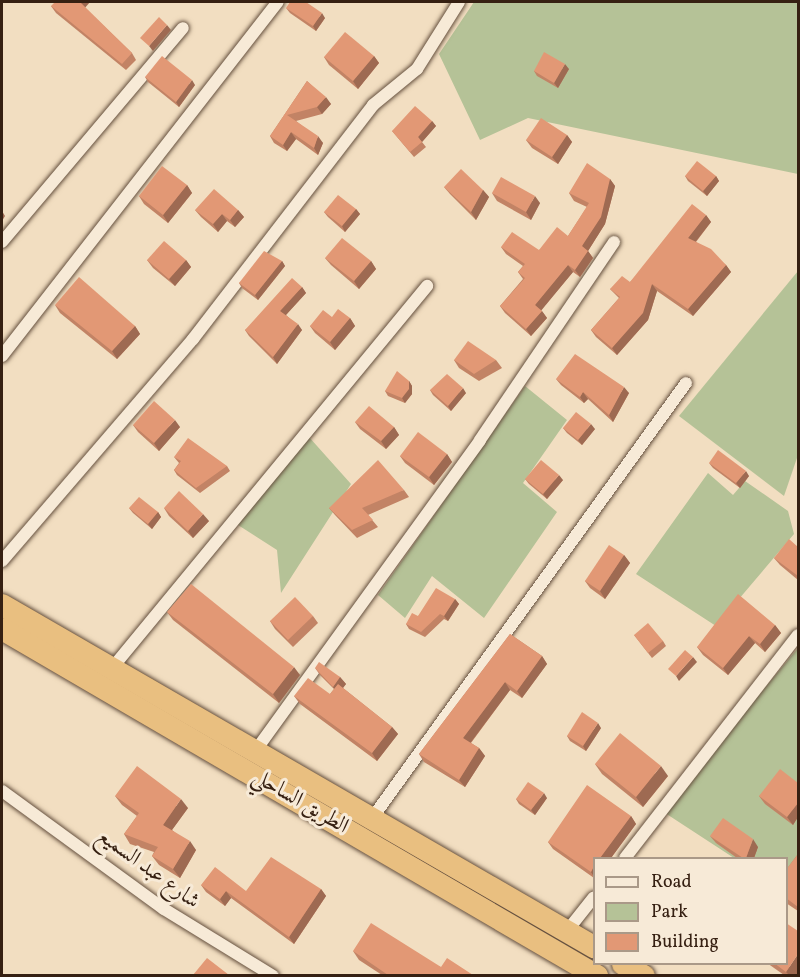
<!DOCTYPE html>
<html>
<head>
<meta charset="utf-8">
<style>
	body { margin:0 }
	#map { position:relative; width:800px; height:977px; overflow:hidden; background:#f2dec1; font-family:Vollkorn,Amiri,serif }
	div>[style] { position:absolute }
	.green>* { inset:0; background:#b5c297 }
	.roads { filter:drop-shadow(0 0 2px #65503e) drop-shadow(0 0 2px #65503e) }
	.street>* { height:12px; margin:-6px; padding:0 6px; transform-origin:6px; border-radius:6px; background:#f7ead7 }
	.highway>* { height:22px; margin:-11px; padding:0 11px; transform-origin:11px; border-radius:11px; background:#e9bf80 }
	.wall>* { inset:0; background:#c28365 }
	.shaded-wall>* { inset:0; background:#9e6a52 }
	.building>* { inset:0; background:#e29875 }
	span { translate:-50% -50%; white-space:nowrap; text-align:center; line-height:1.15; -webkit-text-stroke:6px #f7ead7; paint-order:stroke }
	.street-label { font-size:22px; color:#362012 }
	.frame { position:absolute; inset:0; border:3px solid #362012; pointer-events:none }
	.legend { position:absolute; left:593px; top:857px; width:195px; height:108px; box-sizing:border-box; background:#f7ead7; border:2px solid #a98; margin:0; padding:8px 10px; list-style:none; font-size:18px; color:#362012 }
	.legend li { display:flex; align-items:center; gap:12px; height:30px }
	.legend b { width:30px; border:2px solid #a98 }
</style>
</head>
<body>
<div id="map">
	<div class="green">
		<i style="clip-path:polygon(474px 2px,798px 2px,798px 174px,528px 118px,480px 140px,439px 54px)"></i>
		<i style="clip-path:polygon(798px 271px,798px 455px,784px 496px,679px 416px)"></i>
		<i style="clip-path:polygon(525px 386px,567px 420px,523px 483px,557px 512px,484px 618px,432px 576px,405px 618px,378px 595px)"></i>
		<i style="clip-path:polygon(309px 437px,351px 484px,281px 593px,277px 550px,238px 525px)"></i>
		<i style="clip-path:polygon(708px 473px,733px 495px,745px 481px,788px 511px,794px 534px,716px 626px,636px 574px)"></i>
		<i style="clip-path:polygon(798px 648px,798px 908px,787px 899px,786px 858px,734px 858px,662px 811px)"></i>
	</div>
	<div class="roads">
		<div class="street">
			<i style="left:2px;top:242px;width:280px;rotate:-49.8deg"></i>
			<i style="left:2px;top:356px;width:449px;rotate:-52.1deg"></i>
			<i style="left:2px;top:561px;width:293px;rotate:-49.3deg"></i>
			<i style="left:193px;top:339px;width:295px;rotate:-52.4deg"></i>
			<i style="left:373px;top:105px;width:57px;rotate:-39.3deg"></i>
			<i style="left:417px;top:69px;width:79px;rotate:-57.9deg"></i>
			<i style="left:113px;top:667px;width:494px;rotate:-50.5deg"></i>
			<i style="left:256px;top:750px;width:382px;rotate:-54.1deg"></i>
			<i style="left:480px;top:440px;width:239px;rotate:-55.9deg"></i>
			<i style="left:2px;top:791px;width:200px;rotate:36.1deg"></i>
			<i style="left:164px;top:909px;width:128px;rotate:31.6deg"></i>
			<i style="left:373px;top:817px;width:535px;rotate:-54.2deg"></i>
			<i style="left:625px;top:858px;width:282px;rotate:-52.2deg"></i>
			<i style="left:567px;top:931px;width:43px;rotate:-51.5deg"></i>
		</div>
		<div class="highway">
			<i style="left:2px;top:605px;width:684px;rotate:30.02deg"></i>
			<i style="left:2px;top:629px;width:689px;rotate:30.25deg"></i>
			<i style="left:623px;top:964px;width:24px;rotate:30deg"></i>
		</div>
	</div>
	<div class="wall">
		<i style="clip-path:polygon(51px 6px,85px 8px,132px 53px,136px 60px,126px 70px,56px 13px)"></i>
		<i style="clip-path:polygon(286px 8px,325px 18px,316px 31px,290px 13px)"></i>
		<i style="clip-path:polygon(374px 56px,379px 63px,358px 89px,329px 65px,324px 57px)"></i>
		<i style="clip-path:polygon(569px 69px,558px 88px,537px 76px,534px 71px)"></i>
		<i style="clip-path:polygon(145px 77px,195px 85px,179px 107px,148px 82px)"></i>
		<i style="clip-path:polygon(307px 81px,331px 104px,322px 114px,296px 121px,323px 143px,318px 155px,296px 139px,287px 151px,274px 143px,270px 136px)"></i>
		<i style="clip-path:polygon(432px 121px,436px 126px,422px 142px,426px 147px,414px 157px,392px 131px)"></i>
		<i style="clip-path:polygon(567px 135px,572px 142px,558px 164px,532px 148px,526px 140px)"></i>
		<i style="clip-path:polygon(685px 176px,716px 176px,719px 181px,707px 196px,688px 181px)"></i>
		<i style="clip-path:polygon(610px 179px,615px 186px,605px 224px,588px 251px,593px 258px,580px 277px,573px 272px,541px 310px,547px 318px,531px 336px,505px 313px,500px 306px,523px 279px,518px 272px,523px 266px,506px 254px,501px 247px,539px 250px,568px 236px,587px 207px,574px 201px,569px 193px)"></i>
		<i style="clip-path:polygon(187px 185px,192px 193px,168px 223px,144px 204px,139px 196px)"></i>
		<i style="clip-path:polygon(444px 187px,483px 190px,489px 197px,476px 220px,450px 194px)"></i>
		<i style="clip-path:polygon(492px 193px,540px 203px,531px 220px,497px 201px)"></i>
		<i style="clip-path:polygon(356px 209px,360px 214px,345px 232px,328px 217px,324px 212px)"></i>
		<i style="clip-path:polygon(195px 210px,238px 210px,244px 217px,235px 227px,227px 221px,218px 232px,201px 217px)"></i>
		<i style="clip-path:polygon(706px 215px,711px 222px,696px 242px,726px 265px,731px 272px,693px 316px,657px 291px,648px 320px,617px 355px,596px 337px,591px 330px,619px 298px,610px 289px,630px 282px)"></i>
		<i style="clip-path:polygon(325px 258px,371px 261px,376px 269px,359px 289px,331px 265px)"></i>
		<i style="clip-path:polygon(147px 260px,186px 260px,191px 267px,175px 286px,153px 268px)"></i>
		<i style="clip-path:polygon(282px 261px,285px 266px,258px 300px,242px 288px,239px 283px)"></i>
		<i style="clip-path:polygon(302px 287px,306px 293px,286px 315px,302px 330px,277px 364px,249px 336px,245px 330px)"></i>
		<i style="clip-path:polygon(55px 305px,135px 326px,140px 334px,117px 359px,60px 313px)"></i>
		<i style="clip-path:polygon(332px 317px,350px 318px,355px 326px,335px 350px,315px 333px,310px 326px)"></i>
		<i style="clip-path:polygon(454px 360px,496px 360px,502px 368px,479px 381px,459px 368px)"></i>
		<i style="clip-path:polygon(556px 379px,629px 393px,613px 422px,588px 399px,584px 403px,561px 385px)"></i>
		<i style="clip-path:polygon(409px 381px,412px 386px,412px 394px,405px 403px,388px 396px,385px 391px)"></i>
		<i style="clip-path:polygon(430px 390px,466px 393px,451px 411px,433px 395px)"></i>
		<i style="clip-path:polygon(355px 422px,394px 427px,399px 435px,386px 449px,360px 429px)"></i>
		<i style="clip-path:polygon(133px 425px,180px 427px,159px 451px,138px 432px)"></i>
		<i style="clip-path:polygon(563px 428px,595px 429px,582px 445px,567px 433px)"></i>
		<i style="clip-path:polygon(447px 454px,452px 462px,434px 485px,405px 463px,400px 456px)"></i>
		<i style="clip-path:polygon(174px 457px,227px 466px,230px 471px,200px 493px,177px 475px,174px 470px,179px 463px)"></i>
		<i style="clip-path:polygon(709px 463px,749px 476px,740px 488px,713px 468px)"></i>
		<i style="clip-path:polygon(525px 479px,563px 480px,547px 499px,529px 484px)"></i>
		<i style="clip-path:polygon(404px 490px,409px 497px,368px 515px,378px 527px,357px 538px,335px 515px,329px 508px)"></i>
		<i style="clip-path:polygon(129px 508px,158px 512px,161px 517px,152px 529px,133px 513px)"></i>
		<i style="clip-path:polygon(164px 508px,209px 521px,193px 538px,169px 516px)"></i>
		<i style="clip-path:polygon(798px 547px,798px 580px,780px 565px,774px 558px)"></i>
		<i style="clip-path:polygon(624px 555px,630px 563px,605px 599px,590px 588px,585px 581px)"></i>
		<i style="clip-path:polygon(455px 599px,459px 604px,448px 621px,444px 619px,425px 637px,409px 629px,406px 624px,418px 616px)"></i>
		<i style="clip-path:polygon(167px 612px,300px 675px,279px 703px,173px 620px)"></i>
		<i style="clip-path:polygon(313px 616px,318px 623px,293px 647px,275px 629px,270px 621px)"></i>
		<i style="clip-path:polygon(775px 625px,781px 633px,765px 652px,755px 643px,728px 675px,703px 655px,697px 647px)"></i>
		<i style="clip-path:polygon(510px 634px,542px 656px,547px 664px,522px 698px,510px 690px,471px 743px,479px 748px,485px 756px,465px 787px,424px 762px,419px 754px)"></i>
		<i style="clip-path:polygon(634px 635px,663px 641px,666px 646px,652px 658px)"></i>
		<i style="clip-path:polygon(315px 668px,340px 677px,346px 684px,343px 688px,392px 727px,398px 734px,377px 761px,300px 704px,294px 696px,330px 694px,334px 689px,320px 675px)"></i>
		<i style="clip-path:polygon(601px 728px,586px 751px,570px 741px,567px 736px)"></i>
		<i style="clip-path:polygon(595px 764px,668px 776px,643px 807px,602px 774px)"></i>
		<i style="clip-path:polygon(798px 783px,798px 817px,793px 825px,765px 804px,759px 796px)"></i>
		<i style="clip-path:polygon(115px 796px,188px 808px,172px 830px,196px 850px,180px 878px,159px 865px,152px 856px,154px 852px,130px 844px,124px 834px,137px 816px,122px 805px)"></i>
		<i style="clip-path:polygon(547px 798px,535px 815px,519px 804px,516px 799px)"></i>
		<i style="clip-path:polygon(631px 816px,636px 824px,611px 858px,594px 858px,594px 878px,553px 849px,548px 842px)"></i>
		<i style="clip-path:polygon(710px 836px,758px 847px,754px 858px,737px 858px,716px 843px)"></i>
		<i style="clip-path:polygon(798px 854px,798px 911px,786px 903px,786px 870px)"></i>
		<i style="clip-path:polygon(201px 885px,246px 891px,321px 889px,326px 896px,294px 944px,231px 898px,225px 906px,206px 892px)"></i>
		<i style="clip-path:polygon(353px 951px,441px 967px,473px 975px,382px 975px,359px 960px)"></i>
		<i style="clip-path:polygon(767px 963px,786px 963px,797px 975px,784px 975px)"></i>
	</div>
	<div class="shaded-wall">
		<i style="clip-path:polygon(80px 2px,90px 2px,84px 9px)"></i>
		<i style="clip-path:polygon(322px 13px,325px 18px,316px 31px,313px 26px)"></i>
		<i style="clip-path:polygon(167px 25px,171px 30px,153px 51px,149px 46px)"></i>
		<i style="clip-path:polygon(374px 56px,379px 63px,358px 89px,353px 81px)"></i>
		<i style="clip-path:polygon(565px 64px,569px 69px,558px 88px,554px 83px)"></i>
		<i style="clip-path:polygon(192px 80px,195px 85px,179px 107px,176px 102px)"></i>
		<i style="clip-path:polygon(326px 97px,331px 104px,322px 114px,317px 107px)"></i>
		<i style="clip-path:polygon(432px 121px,436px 126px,422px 142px,418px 137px)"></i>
		<i style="clip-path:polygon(291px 132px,296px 139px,287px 151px,283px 145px)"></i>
		<i style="clip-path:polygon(567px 135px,572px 142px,558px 164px,552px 157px)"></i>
		<i style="clip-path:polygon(318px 136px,323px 143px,318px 155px,314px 148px)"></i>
		<i style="clip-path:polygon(716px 176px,719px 181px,707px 196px,703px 191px)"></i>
		<i style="clip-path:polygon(610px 179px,615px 186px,605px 224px,588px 251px,593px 258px,580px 277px,575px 270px,582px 246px)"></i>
		<i style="clip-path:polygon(187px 185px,192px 193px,168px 223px,163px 215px)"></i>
		<i style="clip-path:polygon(483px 190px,489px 197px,476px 220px,471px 212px)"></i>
		<i style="clip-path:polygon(535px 196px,540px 203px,531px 220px,526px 212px)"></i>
		<i style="clip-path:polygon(356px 209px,360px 214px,345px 232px,342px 226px)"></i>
		<i style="clip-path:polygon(238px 210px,244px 217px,235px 227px,230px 220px)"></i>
		<i style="clip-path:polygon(2px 211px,5px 216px,2px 221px)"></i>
		<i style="clip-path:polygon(222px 214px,227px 221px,218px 232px,213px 224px)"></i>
		<i style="clip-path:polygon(706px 215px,711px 222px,693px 245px,688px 238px)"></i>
		<i style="clip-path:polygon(186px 260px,191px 267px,175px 286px,169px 279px)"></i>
		<i style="clip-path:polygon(282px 261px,285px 266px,258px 300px,255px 295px)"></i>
		<i style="clip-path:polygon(371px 261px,376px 269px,359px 289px,354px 281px)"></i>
		<i style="clip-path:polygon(568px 265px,573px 272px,540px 312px,535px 305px)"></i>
		<i style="clip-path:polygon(726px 265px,731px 272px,693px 316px,688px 309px)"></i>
		<i style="clip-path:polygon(652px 284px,657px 291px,648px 320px,617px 355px,612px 348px)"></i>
		<i style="clip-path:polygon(302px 287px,306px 293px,284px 317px,280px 311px)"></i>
		<i style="clip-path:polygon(542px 311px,547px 318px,531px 336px,526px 329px)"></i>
		<i style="clip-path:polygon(350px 318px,355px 326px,335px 350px,330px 342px)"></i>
		<i style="clip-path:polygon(298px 324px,302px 330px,277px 364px,273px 357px)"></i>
		<i style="clip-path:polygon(135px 326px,140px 334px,117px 359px,112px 351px)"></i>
		<i style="clip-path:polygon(409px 381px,412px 386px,412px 394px,405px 403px,402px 398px)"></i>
		<i style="clip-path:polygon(624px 387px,629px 393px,613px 422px,609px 415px)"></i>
		<i style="clip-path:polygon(463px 388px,466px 393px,451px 411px,448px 406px)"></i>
		<i style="clip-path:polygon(583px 392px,588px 399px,584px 403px,580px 397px)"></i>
		<i style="clip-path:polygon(175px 420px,180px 427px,159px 451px,154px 443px)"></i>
		<i style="clip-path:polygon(591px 424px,595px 429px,582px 445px,578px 440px)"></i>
		<i style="clip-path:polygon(394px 427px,399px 435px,386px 449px,381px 441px)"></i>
		<i style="clip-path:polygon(447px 454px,452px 462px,434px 485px,429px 477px)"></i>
		<i style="clip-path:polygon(746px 471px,749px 476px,740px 488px,736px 483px)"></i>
		<i style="clip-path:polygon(559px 475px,563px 480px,547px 499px,543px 494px)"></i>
		<i style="clip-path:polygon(158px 512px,161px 517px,152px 529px,148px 524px)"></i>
		<i style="clip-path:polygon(203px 514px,209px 521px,193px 538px,188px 531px)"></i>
		<i style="clip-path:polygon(624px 555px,630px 563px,605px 599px,600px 591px)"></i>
		<i style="clip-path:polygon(455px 599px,459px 604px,448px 621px,444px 616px)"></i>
		<i style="clip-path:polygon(775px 625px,781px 633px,765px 652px,760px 644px)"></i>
		<i style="clip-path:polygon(749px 636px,755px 643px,728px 675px,723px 668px)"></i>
		<i style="clip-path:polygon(542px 656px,547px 664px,522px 698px,517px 691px)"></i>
		<i style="clip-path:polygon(693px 657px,697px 662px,679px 681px,676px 676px)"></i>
		<i style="clip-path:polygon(294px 667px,300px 675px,279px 703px,273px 694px)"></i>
		<i style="clip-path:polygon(340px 677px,346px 684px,338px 694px,333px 687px)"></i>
		<i style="clip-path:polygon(505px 682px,510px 690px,468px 746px,463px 738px)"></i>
		<i style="clip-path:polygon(598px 723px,601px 728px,586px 751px,583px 746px)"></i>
		<i style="clip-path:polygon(392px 727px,398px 734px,377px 761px,372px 753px)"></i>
		<i style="clip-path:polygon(479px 748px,485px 756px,465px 787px,459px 780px)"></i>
		<i style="clip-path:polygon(661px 766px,668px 776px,643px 807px,636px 797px)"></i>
		<i style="clip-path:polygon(544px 793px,547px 798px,535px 815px,531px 810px)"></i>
		<i style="clip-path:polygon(181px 799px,188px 808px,169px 834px,163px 825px)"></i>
		<i style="clip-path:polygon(798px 803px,798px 817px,793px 825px,787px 817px)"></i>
		<i style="clip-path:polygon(631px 816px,636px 824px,611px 858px,600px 858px)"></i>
		<i style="clip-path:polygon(753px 839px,758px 847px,754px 858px,746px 858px)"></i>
		<i style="clip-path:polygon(190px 841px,196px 850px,180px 878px,173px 869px)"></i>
		<i style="clip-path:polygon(594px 866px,594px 877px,591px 872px)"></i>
		<i style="clip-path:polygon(321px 889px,326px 896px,294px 944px,289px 937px)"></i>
		<i style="clip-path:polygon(226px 891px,231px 898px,225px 906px,220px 899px)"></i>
		<i style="clip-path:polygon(798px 954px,798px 974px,797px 975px,789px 975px,786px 972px)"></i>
	</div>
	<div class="building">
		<i style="clip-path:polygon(55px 2px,80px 2px,132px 53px,122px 64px,51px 6px)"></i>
		<i style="clip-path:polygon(290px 2px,306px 2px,322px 13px,313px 26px,286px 8px)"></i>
		<i style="clip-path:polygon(159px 17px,167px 25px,149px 46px,140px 38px)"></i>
		<i style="clip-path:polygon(345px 32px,374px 56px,353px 81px,324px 57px)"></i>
		<i style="clip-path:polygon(544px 52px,565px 64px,554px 83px,534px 71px)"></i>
		<i style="clip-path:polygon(162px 56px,192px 80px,176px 102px,145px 77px)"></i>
		<i style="clip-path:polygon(307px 81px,326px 97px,317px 107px,287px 115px,318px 136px,314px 148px,291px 132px,283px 145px,270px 136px)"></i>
		<i style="clip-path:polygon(415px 106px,432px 121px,418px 137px,422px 142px,410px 152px,392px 131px)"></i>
		<i style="clip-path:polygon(541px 118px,567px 135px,552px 157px,526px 140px)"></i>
		<i style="clip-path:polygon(697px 161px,716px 176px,703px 191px,685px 176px)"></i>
		<i style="clip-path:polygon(587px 163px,610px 179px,601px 217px,582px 246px,588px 251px,575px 270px,568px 265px,535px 305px,542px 311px,526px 329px,500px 306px,525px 278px,518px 272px,525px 264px,501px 247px,512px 232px,539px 250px,557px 227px,568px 236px,589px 203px,569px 193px)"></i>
		<i style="clip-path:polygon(162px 166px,187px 185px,163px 215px,139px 196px)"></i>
		<i style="clip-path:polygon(461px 169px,483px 190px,471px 212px,444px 187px)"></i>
		<i style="clip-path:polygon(501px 177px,535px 196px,526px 212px,492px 193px)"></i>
		<i style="clip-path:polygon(214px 189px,238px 210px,230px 220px,222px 214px,213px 224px,195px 210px)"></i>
		<i style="clip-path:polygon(338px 195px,356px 209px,342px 226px,324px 212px)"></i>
		<i style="clip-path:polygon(692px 204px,706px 215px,688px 238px,711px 249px,726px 265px,688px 309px,652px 284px,643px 313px,612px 348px,591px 330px,620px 297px,610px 289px,622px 276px,630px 282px)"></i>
		<i style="clip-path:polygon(342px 238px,371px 261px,354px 281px,325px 258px)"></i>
		<i style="clip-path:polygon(164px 241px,186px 260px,169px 279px,147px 260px)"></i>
		<i style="clip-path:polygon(264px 251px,282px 261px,255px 295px,239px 283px)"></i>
		<i style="clip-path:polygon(79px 277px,135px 326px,112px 351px,55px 305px)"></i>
		<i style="clip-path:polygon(292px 278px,302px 287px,280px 311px,298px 324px,273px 357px,245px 330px)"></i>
		<i style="clip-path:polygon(338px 309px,350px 318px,330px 342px,310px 326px,323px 310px,332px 317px)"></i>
		<i style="clip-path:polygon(468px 341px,496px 360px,474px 374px,454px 360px)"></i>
		<i style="clip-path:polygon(575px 354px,624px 387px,609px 415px,583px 392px,580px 397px,556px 379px)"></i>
		<i style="clip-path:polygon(397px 371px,409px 381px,409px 389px,402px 398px,385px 391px)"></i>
		<i style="clip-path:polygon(447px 374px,463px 388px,448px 406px,430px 390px)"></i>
		<i style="clip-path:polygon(154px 401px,175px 420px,154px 443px,133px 425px)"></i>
		<i style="clip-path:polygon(369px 406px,394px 427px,381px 441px,355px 422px)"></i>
		<i style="clip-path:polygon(576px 412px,591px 424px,578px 440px,563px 428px)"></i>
		<i style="clip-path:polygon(418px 432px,447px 454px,429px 477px,400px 456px)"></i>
		<i style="clip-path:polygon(188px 438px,227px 466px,196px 488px,174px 470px,181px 461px,174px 457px)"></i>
		<i style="clip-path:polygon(718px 450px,746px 471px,736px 483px,709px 463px)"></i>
		<i style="clip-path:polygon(378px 460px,404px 490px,362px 508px,373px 520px,352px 530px,329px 508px)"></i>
		<i style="clip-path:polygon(541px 460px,559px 475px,543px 494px,525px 479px)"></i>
		<i style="clip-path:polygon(179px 491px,203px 514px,188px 531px,164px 508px)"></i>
		<i style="clip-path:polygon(139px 497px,158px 512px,148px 524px,129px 508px)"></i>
		<i style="clip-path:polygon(789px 539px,798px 547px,798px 576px,774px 558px)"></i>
		<i style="clip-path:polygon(609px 545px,624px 555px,600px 591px,585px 581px)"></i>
		<i style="clip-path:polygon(191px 584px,294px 667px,273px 694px,167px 612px)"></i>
		<i style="clip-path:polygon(436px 588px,455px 599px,444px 616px,440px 614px,421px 632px,406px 624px,412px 613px,418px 616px)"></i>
		<i style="clip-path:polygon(738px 594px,775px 625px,760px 644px,749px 636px,723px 668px,697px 647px)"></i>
		<i style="clip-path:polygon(295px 597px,313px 616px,288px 640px,270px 621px)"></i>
		<i style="clip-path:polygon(648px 623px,663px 641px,648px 653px,634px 635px)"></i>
		<i style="clip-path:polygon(510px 634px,542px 656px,517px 691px,505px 682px,463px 738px,479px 748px,459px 780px,419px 754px)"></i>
		<i style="clip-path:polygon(685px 650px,693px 657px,676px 676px,668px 669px)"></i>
		<i style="clip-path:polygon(319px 662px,340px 677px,333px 687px,315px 668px)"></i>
		<i style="clip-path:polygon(308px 678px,330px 694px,338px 684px,392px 727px,372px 753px,294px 696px)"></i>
		<i style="clip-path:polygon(582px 712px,598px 723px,583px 746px,567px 736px)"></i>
		<i style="clip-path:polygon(620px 733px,661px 766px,636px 797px,595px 764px)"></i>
		<i style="clip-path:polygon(137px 766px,181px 799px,163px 825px,190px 841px,173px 869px,152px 856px,158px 847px,124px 834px,139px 813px,115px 796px)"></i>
		<i style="clip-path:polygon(780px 769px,798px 783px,798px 803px,787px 817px,759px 796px)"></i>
		<i style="clip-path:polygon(528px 782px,544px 793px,531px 810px,516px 799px)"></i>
		<i style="clip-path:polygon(587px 785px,631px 816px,600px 858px,594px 858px,594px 866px,591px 872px,548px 842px)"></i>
		<i style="clip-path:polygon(723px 818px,753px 839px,746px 858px,743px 858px,710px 836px)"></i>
		<i style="clip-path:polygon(798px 854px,798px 907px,786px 898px,786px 870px)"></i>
		<i style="clip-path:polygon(271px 857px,321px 889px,289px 937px,226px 891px,220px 899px,201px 885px,215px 867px,246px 891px)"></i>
		<i style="clip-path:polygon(371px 923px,441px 967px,447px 958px,473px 975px,388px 975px,353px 951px)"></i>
		<i style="clip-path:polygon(786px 923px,798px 931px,798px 954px,786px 972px,774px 963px,786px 963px)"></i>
		<i style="clip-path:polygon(207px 958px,229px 975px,193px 975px)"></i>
	</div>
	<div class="street-label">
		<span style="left:300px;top:802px;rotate:30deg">الطريق الساحلي</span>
		<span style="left:148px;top:869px;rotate:36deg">شارع عبد السميع</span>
	</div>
	<div class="frame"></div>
	<ul class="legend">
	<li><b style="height:8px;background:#f7ead7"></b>Road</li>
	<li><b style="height:16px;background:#b5c297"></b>Park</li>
	<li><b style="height:16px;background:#e29875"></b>Building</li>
	</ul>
</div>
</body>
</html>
